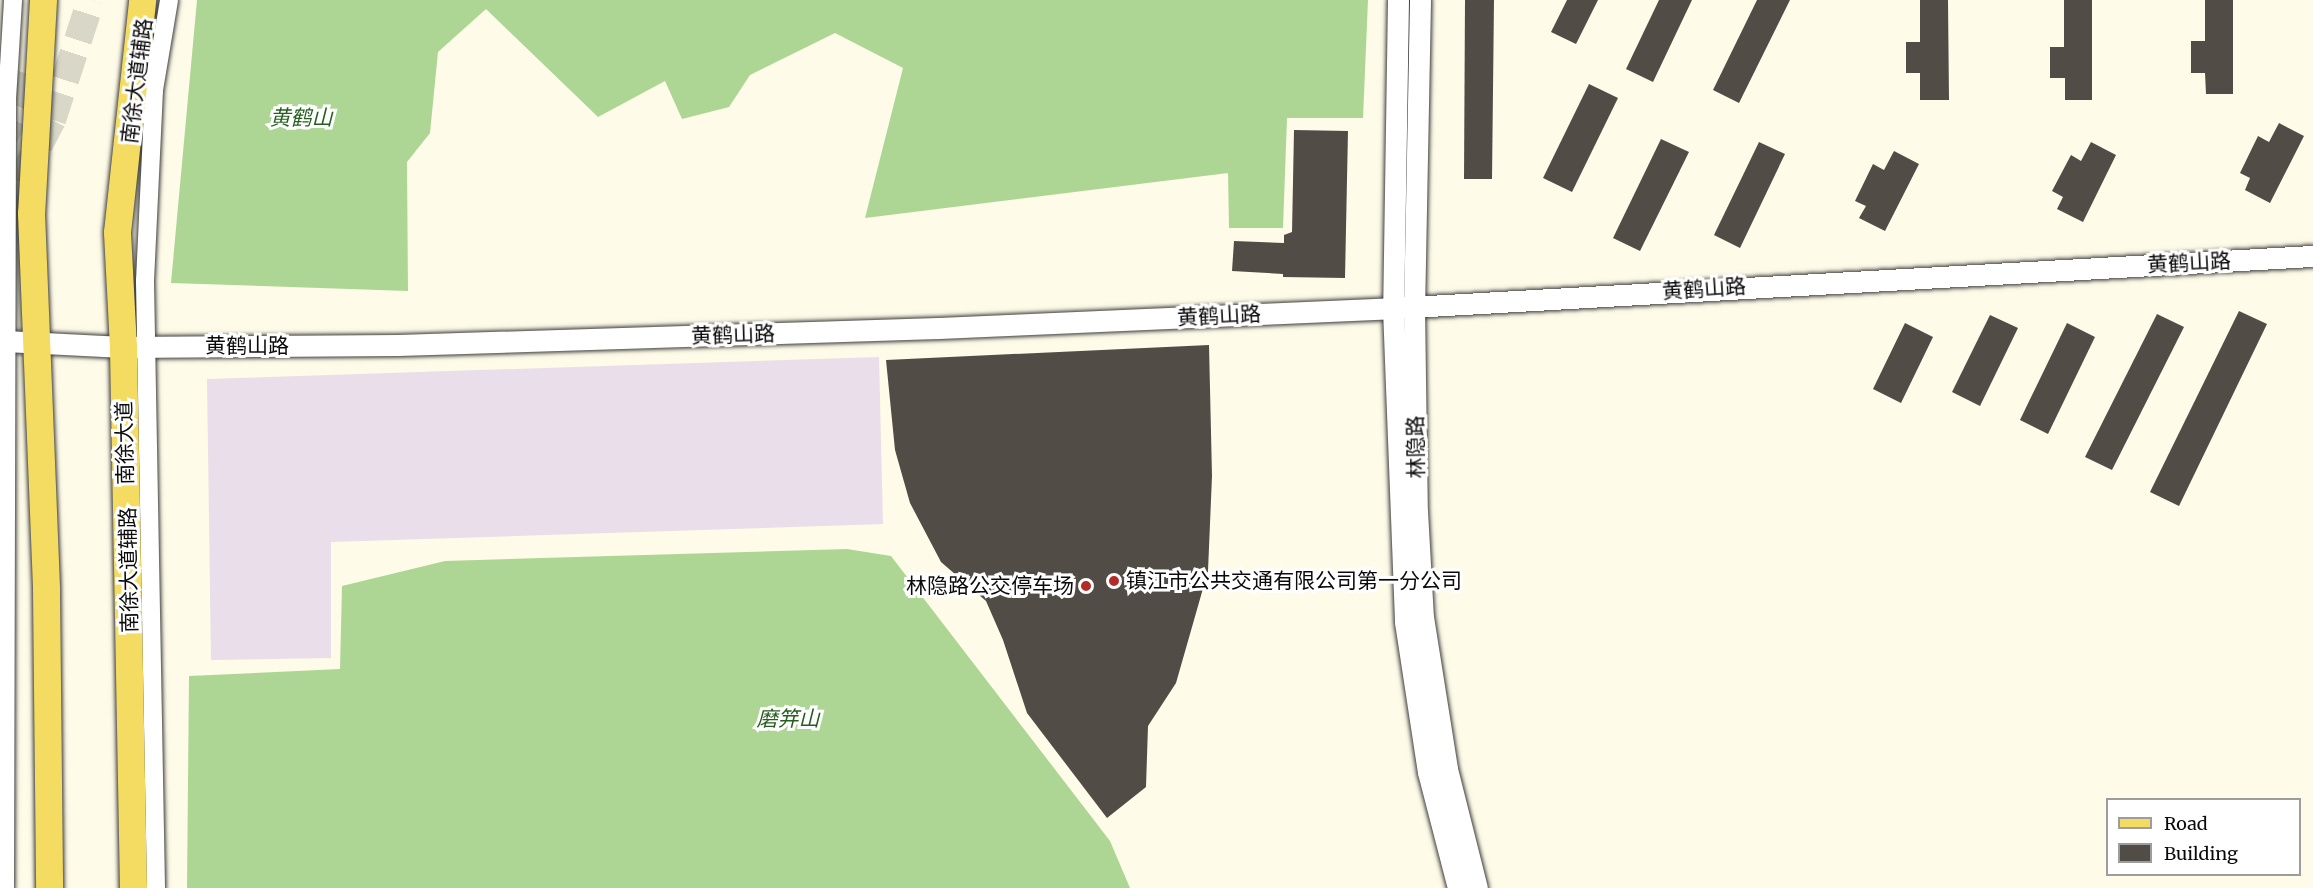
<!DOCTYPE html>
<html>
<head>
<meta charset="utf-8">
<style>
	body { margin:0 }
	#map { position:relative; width:2313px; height:888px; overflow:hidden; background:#fefbe8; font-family:Merriweather,"Noto Sans SC",serif }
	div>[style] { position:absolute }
	.industrial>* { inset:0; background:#e9dee9 }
	.forest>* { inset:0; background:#add694 }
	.building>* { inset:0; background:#524c47 }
	.trunk-tunnel>* { height:28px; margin-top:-14px; transform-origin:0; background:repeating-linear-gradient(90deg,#d9d7c7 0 28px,transparent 0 42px) }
	.roads { filter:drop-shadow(0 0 2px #3d3d3d) drop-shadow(0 0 2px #3d3d3d) }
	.minor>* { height:18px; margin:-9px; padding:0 9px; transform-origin:9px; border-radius:9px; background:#fff }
	.tertiary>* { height:21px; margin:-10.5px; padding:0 10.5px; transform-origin:10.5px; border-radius:10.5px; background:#fff }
	.primary>* { height:27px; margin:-13.5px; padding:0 13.5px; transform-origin:13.5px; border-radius:13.5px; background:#f4db62 }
	.dots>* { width:16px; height:16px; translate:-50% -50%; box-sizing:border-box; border:3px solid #fff; border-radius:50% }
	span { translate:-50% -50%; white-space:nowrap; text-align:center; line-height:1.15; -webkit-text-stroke:6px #fff; paint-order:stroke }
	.street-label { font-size:21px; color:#0a0a0a }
	.park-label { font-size:21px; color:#265e1e; font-style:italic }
	.poi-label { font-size:21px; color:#0a0a0a }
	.left { translate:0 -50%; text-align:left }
	.right { translate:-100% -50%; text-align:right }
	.legend { position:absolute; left:2106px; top:798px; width:195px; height:78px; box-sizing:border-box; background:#fff; border:2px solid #9d9d9d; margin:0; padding:8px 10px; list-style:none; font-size:18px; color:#0a0a0a }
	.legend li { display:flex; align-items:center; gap:12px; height:30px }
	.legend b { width:30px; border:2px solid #9d9d9d }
</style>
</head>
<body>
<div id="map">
	<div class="industrial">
		<i style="clip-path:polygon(879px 357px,883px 524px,331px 542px,331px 658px,211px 660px,207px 379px)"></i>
	</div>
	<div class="forest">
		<i style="clip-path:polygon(197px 0,1368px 0,1363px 118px,1287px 118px,1283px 228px,1229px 228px,1228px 173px,865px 218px,903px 68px,835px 33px,750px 75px,729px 107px,682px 119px,665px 81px,598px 117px,486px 9px,438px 52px,430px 133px,407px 162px,408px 291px,171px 283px)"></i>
		<i style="clip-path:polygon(847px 549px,891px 556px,1110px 841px,1130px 888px,187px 888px,189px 676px,340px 669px,342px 586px,445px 561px)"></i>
	</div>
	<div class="building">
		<i style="clip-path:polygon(1465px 0,1494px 0,1492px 179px,1464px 179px)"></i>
		<i style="clip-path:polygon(1567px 0,1598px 0,1576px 44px,1551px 32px)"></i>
		<i style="clip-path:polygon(1659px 0,1692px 0,1653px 82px,1626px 69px)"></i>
		<i style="clip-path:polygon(1757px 0,1790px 0,1739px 103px,1713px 90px)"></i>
		<i style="clip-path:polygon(1920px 0,1948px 0,1949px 100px,1920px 100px,1920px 73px,1906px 73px,1906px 42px,1920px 42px)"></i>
		<i style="clip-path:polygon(2064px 0,2092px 0,2092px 100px,2065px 100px,2065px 78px,2050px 78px,2050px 47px,2064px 47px)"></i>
		<i style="clip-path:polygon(2205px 0,2233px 0,2233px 94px,2206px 94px,2205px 73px,2191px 73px,2191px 41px,2205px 41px)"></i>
		<i style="clip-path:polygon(1589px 84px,1618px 98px,1572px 192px,1543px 178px)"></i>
		<i style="clip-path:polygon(2279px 123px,2304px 136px,2270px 203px,2245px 190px,2250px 178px,2240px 173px,2258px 136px,2269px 142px)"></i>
		<i style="clip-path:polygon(1294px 130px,1348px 131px,1345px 278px,1283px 277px,1283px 274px,1232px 271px,1234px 241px,1284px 243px,1284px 235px,1292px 232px)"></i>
		<i style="clip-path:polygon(1661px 139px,1689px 152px,1640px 251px,1613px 238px)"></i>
		<i style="clip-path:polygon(1759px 142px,1785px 154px,1740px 248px,1714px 235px)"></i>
		<i style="clip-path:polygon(2091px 142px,2116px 155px,2083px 222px,2057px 209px,2063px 197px,2052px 191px,2071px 155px,2081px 161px)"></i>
		<i style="clip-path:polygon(1894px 151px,1919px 164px,1885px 231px,1859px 218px,1866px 206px,1855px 201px,1873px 164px,1884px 170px)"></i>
		<i style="clip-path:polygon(2239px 311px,2267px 324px,2179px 506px,2150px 492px)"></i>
		<i style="clip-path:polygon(2157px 314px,2184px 327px,2112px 470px,2085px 457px)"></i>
		<i style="clip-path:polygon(1990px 315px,2018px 328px,1980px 406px,1952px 392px)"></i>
		<i style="clip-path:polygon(1905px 323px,1933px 337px,1901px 403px,1873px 389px)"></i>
		<i style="clip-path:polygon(2067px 323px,2095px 337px,2048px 434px,2020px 420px)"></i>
		<i style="clip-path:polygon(1209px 345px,1212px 476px,1208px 571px,1176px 683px,1148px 726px,1146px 787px,1107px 818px,1027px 713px,1003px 640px,986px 601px,941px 562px,910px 503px,895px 450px,886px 360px)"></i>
	</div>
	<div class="trunk-tunnel">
		<i style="left:0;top:144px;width:48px;rotate:-61.3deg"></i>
		<i style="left:23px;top:102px;width:42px;rotate:-72deg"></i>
		<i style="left:0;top:219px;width:112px;rotate:-62.3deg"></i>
		<i style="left:52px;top:120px;width:126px;rotate:-72deg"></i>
	</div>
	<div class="roads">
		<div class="minor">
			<i style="left:5px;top:888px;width:789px;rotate:-89.85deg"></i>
			<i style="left:7px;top:99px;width:99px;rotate:-86.5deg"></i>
			<i style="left:156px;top:888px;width:607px;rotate:-91.04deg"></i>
			<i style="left:145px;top:281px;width:191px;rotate:-87.3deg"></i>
			<i style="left:154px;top:90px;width:91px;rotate:-80.5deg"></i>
		</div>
		<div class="tertiary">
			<i style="left:1398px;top:0;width:308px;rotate:90.9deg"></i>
			<i style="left:1393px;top:308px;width:314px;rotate:87.8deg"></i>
			<i style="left:1405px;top:622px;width:152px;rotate:81.3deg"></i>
			<i style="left:1428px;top:772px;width:120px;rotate:75.5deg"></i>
			<i style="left:1420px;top:0;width:307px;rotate:91.1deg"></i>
			<i style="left:1414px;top:307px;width:204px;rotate:89.2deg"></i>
			<i style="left:1417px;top:511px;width:106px;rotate:86.8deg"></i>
			<i style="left:1423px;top:617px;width:154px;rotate:81deg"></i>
			<i style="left:1447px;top:769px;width:123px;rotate:75.9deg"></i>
			<i style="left:0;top:339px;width:5px;rotate:22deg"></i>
			<i style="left:5px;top:341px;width:118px;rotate:2.9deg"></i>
			<i style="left:123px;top:347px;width:275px;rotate:-0.4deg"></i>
			<i style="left:398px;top:345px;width:540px;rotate:-1.8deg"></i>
			<i style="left:938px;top:328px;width:455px;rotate:-2.5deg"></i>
			<i style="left:1393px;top:308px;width:921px;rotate:-3.24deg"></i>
		</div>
		<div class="primary">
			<i style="left:43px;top:0;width:213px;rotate:93.2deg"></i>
			<i style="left:31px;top:213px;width:377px;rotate:87.7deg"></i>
			<i style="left:46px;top:590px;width:298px;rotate:89.4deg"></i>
			<i style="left:133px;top:888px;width:541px;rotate:-91.06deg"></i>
			<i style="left:123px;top:347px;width:115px;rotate:-93deg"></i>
			<i style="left:117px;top:232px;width:233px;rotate:-83.8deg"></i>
		</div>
	</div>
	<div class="dots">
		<i style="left:1114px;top:581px;background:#b42c28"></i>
		<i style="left:1086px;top:586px;background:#b42c28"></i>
	</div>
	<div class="street-label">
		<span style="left:137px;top:81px;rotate:-83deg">南徐大道辅路</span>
		<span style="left:2189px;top:263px;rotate:-3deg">黄鹤山路</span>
		<span style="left:1704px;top:289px;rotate:-4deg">黄鹤山路</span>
		<span style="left:1219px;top:316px;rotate:-3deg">黄鹤山路</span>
		<span style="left:733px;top:335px;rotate:-2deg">黄鹤山路</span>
		<span style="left:247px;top:346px">黄鹤山路</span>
		<span style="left:125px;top:443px;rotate:-91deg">南徐大道</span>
		<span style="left:1416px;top:447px;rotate:-91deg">林隐路</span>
		<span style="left:129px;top:570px;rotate:-91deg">南徐大道辅路</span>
	</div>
	<div class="park-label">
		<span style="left:301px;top:118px">黄鹤山</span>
		<span style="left:788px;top:719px">磨笄山</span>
	</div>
	<div class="poi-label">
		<span class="left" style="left:1126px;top:581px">镇江市公共交通有限公司第一分公司</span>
		<span class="right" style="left:1074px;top:586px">林隐路公交停车场</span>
	</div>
	<ul class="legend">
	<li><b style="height:8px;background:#f4db62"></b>Road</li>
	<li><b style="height:16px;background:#524c47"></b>Building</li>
	</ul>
</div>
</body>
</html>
